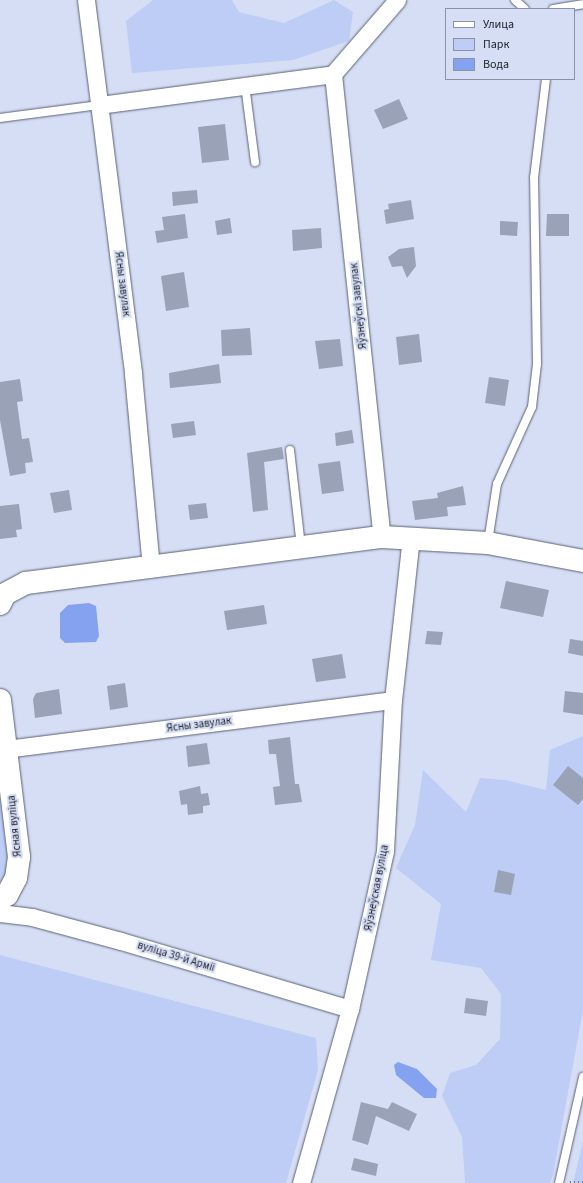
<!DOCTYPE html>
<html>
<head>
<meta charset="utf-8">
<style>
	body { margin:0 }
	#map { position:relative; width:583px; height:1183px; overflow:hidden; background:#d5def5; font-family:"Source Sans 3",sans-serif }
	div>[style] { position:absolute }
	.green>* { inset:0; background:#bdcdf6 }
	.water>* { inset:0; background:#84a2f0 }
	.building>* { inset:0; background:#99a2b7 }
	.path>* { height:2.5px; margin-top:-1.25px; transform-origin:0; background:repeating-linear-gradient(90deg,#727786 0 1px,transparent 0 4px) }
	.roads { filter:drop-shadow(0 0 1px #596175) drop-shadow(0 0 1px #596175) }
	.lane>* { height:8px; margin:-4px; padding:0 4px; transform-origin:4px; border-radius:4px; background:#fff }
	.street>* { height:17px; margin:-8.5px; padding:0 8.5px; transform-origin:8.5px; border-radius:8.5px; background:#fff }
	.secondary>* { height:22px; margin:-11px; padding:0 11px; transform-origin:11px; border-radius:11px; background:#fff }
	span { translate:-50% -50%; white-space:nowrap; text-align:center; line-height:1.15; -webkit-text-stroke:4px #d5def5; paint-order:stroke }
	.street-label { font-size:11px; color:#1c1f27 }
	.legend { position:absolute; left:445px; top:8px; width:130px; height:72px; box-sizing:border-box; background:#d5def5; border:1px solid #8b92a3; margin:0; padding:5px 7px; list-style:none; font-size:12px; color:#1c1f27 }
	.legend li { display:flex; align-items:center; gap:8px; height:20px }
	.legend b { width:20px; border:1px solid #8b92a3 }
</style>
</head>
<body>
<div id="map">
	<div class="green">
		<i style="clip-path:polygon(153px 0,232px 0,239px 12px,284px 23px,334px 0,353px 12px,349px 41px,293px 60px,132px 73px,126px 21px)"></i>
		<i style="clip-path:polygon(583px 736px,583px 1010px,553px 1175px,550px 1183px,465px 1183px,462px 1137px,442px 1096px,450px 1073px,476px 1065px,500px 1039px,501px 994px,481px 968px,431px 960px,441px 904px,396px 868px,415px 825px,423px 770px,466px 812px,480px 778px,505px 780px,546px 790px,550px 750px)"></i>
		<i style="clip-path:polygon(0 798px,5px 803px,11px 865px,8px 876px,0 882px)"></i>
		<i style="clip-path:polygon(0 955px,316px 1038px,318px 1070px,286px 1183px,0 1183px)"></i>
		<i style="clip-path:polygon(583px 1141px,583px 1183px,573px 1183px,582px 1146px)"></i>
	</div>
	<div class="water">
		<i style="clip-path:polygon(89px 603px,96px 606px,99px 636px,96px 642px,65px 643px,60px 638px,60px 613px,68px 605px)"></i>
		<i style="clip-path:polygon(398px 1062px,417px 1069px,437px 1089px,436px 1098px,424px 1098px,396px 1075px,394px 1065px)"></i>
	</div>
	<div class="building">
		<i style="clip-path:polygon(399px 99px,408px 119px,383px 129px,374px 110px)"></i>
		<i style="clip-path:polygon(225px 124px,229px 160px,202px 163px,198px 127px)"></i>
		<i style="clip-path:polygon(197px 190px,198px 203px,173px 206px,172px 192px)"></i>
		<i style="clip-path:polygon(411px 200px,414px 219px,386px 224px,384px 210px,389px 209px,388px 204px)"></i>
		<i style="clip-path:polygon(185px 214px,188px 238px,157px 243px,155px 231px,164px 230px,162px 217px)"></i>
		<i style="clip-path:polygon(547px 214px,569px 214px,569px 236px,546px 236px)"></i>
		<i style="clip-path:polygon(230px 218px,232px 233px,217px 235px,215px 221px)"></i>
		<i style="clip-path:polygon(500px 221px,518px 222px,517px 236px,500px 235px)"></i>
		<i style="clip-path:polygon(321px 228px,322px 248px,293px 251px,292px 230px)"></i>
		<i style="clip-path:polygon(414px 247px,416px 266px,407px 278px,402px 266px,392px 267px,388px 257px,399px 249px)"></i>
		<i style="clip-path:polygon(184px 272px,189px 307px,166px 311px,161px 276px)"></i>
		<i style="clip-path:polygon(250px 328px,252px 355px,222px 356px,221px 330px)"></i>
		<i style="clip-path:polygon(419px 334px,422px 362px,399px 365px,396px 337px)"></i>
		<i style="clip-path:polygon(340px 339px,343px 366px,319px 369px,315px 341px)"></i>
		<i style="clip-path:polygon(219px 364px,221px 383px,170px 388px,169px 373px)"></i>
		<i style="clip-path:polygon(489px 377px,509px 380px,505px 406px,485px 403px)"></i>
		<i style="clip-path:polygon(20px 379px,23px 401px,17px 402px,22px 439px,29px 438px,33px 462px,25px 463px,26px 473px,10px 476px,0 420px,0 382px)"></i>
		<i style="clip-path:polygon(194px 421px,196px 435px,173px 438px,171px 424px)"></i>
		<i style="clip-path:polygon(352px 430px,354px 443px,336px 446px,335px 433px)"></i>
		<i style="clip-path:polygon(282px 447px,284px 459px,264px 462px,268px 510px,253px 512px,247px 453px)"></i>
		<i style="clip-path:polygon(340px 461px,344px 491px,322px 494px,318px 464px)"></i>
		<i style="clip-path:polygon(463px 486px,466px 505px,447px 507px,448px 516px,415px 520px,412px 501px,438px 498px,437px 493px)"></i>
		<i style="clip-path:polygon(69px 490px,72px 510px,54px 513px,50px 493px)"></i>
		<i style="clip-path:polygon(206px 503px,208px 518px,190px 520px,188px 505px)"></i>
		<i style="clip-path:polygon(19px 504px,22px 529px,16px 530px,17px 537px,0 539px,0 506px)"></i>
		<i style="clip-path:polygon(506px 581px,549px 590px,543px 617px,500px 608px)"></i>
		<i style="clip-path:polygon(264px 605px,267px 624px,227px 630px,224px 611px)"></i>
		<i style="clip-path:polygon(427px 631px,443px 632px,441px 645px,425px 644px)"></i>
		<i style="clip-path:polygon(570px 639px,583px 641px,583px 656px,568px 653px)"></i>
		<i style="clip-path:polygon(342px 654px,346px 678px,316px 682px,312px 659px)"></i>
		<i style="clip-path:polygon(125px 683px,128px 707px,110px 710px,107px 686px)"></i>
		<i style="clip-path:polygon(59px 689px,62px 714px,35px 718px,33px 699px,36px 693px)"></i>
		<i style="clip-path:polygon(565px 691px,583px 693px,583px 715px,563px 712px)"></i>
		<i style="clip-path:polygon(290px 737px,295px 784px,299px 784px,302px 802px,275px 805px,273px 787px,280px 786px,276px 754px,269px 754px,268px 740px)"></i>
		<i style="clip-path:polygon(207px 743px,210px 764px,188px 767px,186px 746px)"></i>
		<i style="clip-path:polygon(568px 766px,583px 778px,583px 799px,578px 805px,553px 785px)"></i>
		<i style="clip-path:polygon(200px 786px,201px 794px,208px 793px,210px 805px,203px 806px,203px 813px,188px 815px,187px 804px,181px 805px,179px 791px)"></i>
		<i style="clip-path:polygon(498px 870px,515px 874px,511px 895px,494px 892px)"></i>
		<i style="clip-path:polygon(466px 998px,488px 1001px,486px 1016px,464px 1013px)"></i>
		<i style="clip-path:polygon(361px 1102px,388px 1109px,392px 1102px,417px 1114px,409px 1131px,376px 1116px,368px 1145px,352px 1140px)"></i>
		<i style="clip-path:polygon(354px 1158px,378px 1164px,376px 1176px,351px 1170px)"></i>
	</div>
	<div class="path">
		<i style="left:570px;top:1182px;width:13px"></i>
	</div>
	<div class="roads">
		<div class="lane">
			<i style="left:515px;top:0;width:13px;rotate:42deg"></i>
			<i style="left:553px;top:9px;width:30px;rotate:-9deg"></i>
			<i style="left:245px;top:85px;width:78px;rotate:82.6deg"></i>
			<i style="left:0;top:118px;width:100px;rotate:-7.5deg"></i>
			<i style="left:290px;top:450px;width:98px;rotate:83.5deg"></i>
			<i style="left:488px;top:542px;width:59px;rotate:-81.2deg"></i>
			<i style="left:497px;top:484px;width:85px;rotate:-65.6deg"></i>
			<i style="left:532px;top:407px;width:43px;rotate:-83.4deg"></i>
			<i style="left:537px;top:364px;width:186px;rotate:-90.9deg"></i>
			<i style="left:534px;top:178px;width:100px;rotate:-83.1deg"></i>
			<i style="left:559px;top:1183px;width:109px;rotate:-77.2deg"></i>
		</div>
		<div class="street">
			<i style="left:86px;top:0;width:377px;rotate:82.8deg"></i>
			<i style="left:133px;top:374px;width:195px;rotate:84.7deg"></i>
			<i style="left:333px;top:74px;width:466px;rotate:84deg"></i>
			<i style="left:99px;top:105px;width:236px;rotate:-7.5deg"></i>
			<i style="left:333px;top:74px;width:98px;rotate:-49.1deg"></i>
			<i style="left:5px;top:749px;width:391px;rotate:-7.2deg"></i>
			<i style="left:0;top:913px;width:32px;rotate:7deg"></i>
			<i style="left:32px;top:917px;width:92px;rotate:15.1deg"></i>
			<i style="left:121px;top:941px;width:239px;rotate:16.5deg"></i>
			<i style="left:301px;top:1183px;width:181px;rotate:-74.3deg"></i>
			<i style="left:350px;top:1009px;width:162px;rotate:-77.5deg"></i>
			<i style="left:385px;top:851px;width:151px;rotate:-87deg"></i>
			<i style="left:393px;top:700px;width:164px;rotate:-83.7deg"></i>
		</div>
		<div class="secondary">
			<i style="left:0;top:604px;width:11px;rotate:-63deg"></i>
			<i style="left:5px;top:594px;width:24px;rotate:-28deg"></i>
			<i style="left:26px;top:583px;width:359px;rotate:-7.4deg"></i>
			<i style="left:382px;top:537px;width:106px;rotate:3.2deg"></i>
			<i style="left:488px;top:543px;width:97px;rotate:10.7deg"></i>
			<i style="left:0;top:700px;width:158px;rotate:83.1deg"></i>
			<i style="left:19px;top:857px;width:21px;rotate:98deg"></i>
			<i style="left:16px;top:878px;width:19px;rotate:118deg"></i>
			<i style="left:7px;top:895px;width:8px;rotate:150deg"></i>
		</div>
	</div>
	<div class="street-label">
		<span style="left:122px;top:284px;rotate:83deg">Ясны завулак</span>
		<span style="left:359px;top:306px;rotate:-96deg">Яўзнеўскі завулак</span>
		<span style="left:199px;top:725px;rotate:-7deg">Ясны завулак</span>
		<span style="left:15px;top:826px;rotate:-96deg">Ясная вуліца</span>
		<span style="left:377px;top:888px;rotate:-79deg">Яўзнеўская вуліца</span>
		<span style="left:176px;top:957px;rotate:17deg">вуліца 39-й Арміі</span>
	</div>
	<ul class="legend">
	<li><b style="height:5px;background:#fff"></b>Улица</li>
	<li><b style="height:11px;background:#bdcdf6"></b>Парк</li>
	<li><b style="height:11px;background:#84a2f0"></b>Вода</li>
	</ul>
</div>
</body>
</html>
